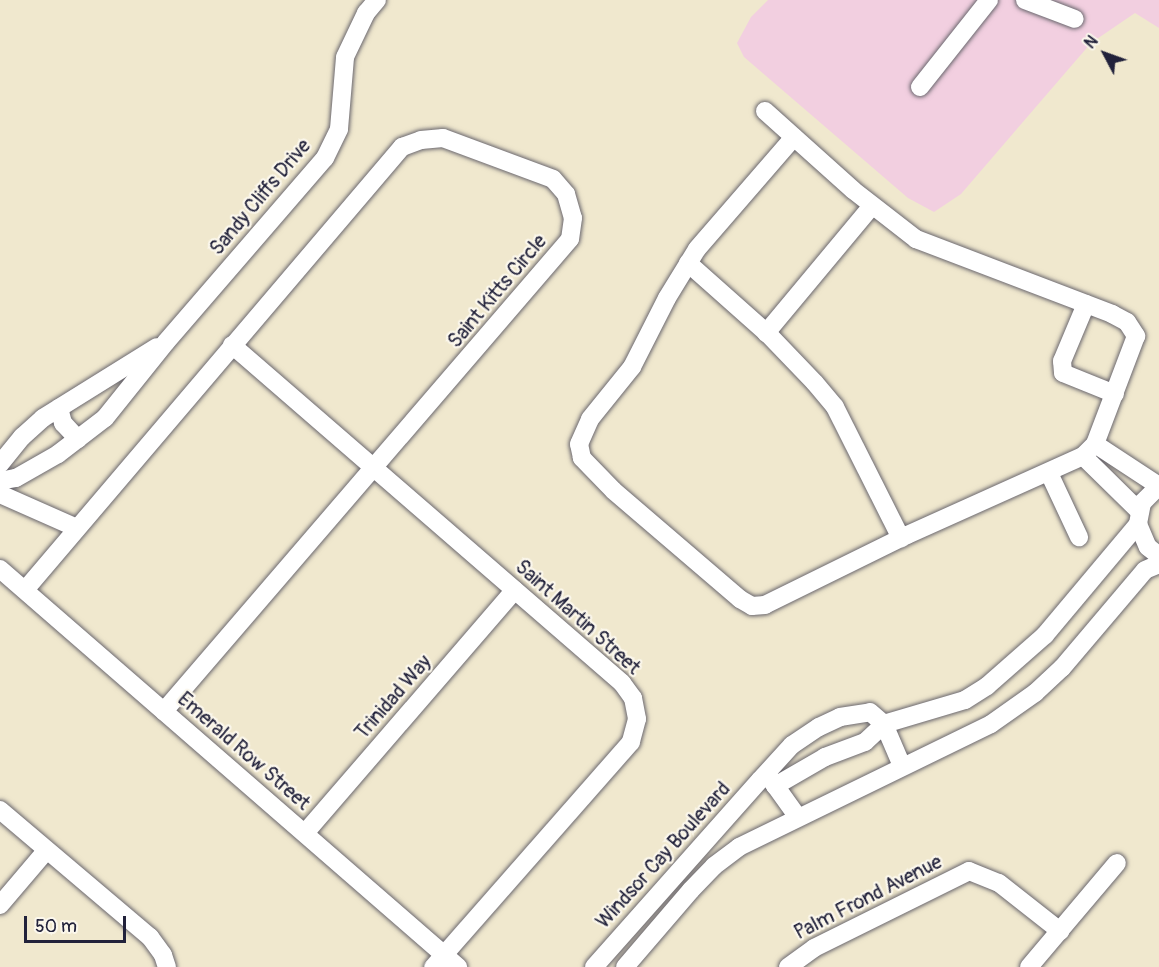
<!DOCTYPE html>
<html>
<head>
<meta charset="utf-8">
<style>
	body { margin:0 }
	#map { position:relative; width:1159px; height:967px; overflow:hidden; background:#f0e8ce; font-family:Pangolin,sans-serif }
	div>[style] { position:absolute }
	.built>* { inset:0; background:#f2cfe0 }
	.roads { filter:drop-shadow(0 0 2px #6a676e) drop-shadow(0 0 2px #6a676e) }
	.minor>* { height:18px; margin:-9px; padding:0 9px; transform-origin:9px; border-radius:9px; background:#fff }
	span { translate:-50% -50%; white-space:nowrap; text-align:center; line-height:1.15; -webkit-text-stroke:4.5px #fbf7ec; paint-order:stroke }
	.street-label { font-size:20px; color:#22223b }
	.north { position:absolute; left:1075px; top:24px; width:60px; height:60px; -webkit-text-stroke:4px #fbf7ec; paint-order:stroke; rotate:311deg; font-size:16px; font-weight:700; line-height:24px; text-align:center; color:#22223b }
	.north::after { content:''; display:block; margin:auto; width:21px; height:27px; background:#22223b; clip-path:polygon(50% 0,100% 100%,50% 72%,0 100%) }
	.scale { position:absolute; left:24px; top:916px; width:102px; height:27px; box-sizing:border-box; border:3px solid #22223b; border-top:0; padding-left:8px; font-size:18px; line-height:21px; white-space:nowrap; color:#22223b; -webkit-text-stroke:4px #fbf7ec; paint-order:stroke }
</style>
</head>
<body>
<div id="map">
	<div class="built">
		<i style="clip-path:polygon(768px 0,1159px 0,1159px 28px,1135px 13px,1091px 43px,961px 194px,934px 212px,908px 198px,744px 57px,737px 43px,751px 17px)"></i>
	</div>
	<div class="roads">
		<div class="minor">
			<i style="left:1025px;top:0;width:53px;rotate:20.8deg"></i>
			<i style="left:920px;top:87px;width:111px;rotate:-51.6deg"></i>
			<i style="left:765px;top:111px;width:118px;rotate:41.9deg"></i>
			<i style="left:853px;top:190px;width:80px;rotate:37.9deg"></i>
			<i style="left:916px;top:239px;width:210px;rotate:20.9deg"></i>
			<i style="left:1112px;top:314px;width:17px;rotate:28deg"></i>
			<i style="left:1127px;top:322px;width:17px;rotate:57deg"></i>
			<i style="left:1136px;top:336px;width:116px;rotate:110.8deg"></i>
			<i style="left:1095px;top:444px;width:17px;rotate:135deg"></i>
			<i style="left:1083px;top:456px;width:193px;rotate:155.8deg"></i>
			<i style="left:907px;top:535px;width:158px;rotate:153.8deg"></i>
			<i style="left:765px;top:605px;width:13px;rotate:176deg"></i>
			<i style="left:752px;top:606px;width:14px;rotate:-150deg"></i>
			<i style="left:740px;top:599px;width:167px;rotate:-139.4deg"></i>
			<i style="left:613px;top:490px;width:45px;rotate:-134.1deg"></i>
			<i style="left:582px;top:458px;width:14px;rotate:-102deg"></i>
			<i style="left:579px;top:444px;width:27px;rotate:-66deg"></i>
			<i style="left:590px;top:419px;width:67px;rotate:-51.1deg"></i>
			<i style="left:632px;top:367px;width:77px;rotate:-63.1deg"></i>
			<i style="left:667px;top:298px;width:57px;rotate:-58.5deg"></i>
			<i style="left:697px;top:249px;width:148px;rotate:-49.1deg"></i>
			<i style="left:688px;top:263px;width:108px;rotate:41.6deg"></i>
			<i style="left:769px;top:335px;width:66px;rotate:46.2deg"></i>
			<i style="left:815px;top:383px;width:31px;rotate:50deg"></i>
			<i style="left:835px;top:407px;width:147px;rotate:63.3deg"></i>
			<i style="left:1086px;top:304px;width:62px;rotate:112.8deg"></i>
			<i style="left:1062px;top:361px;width:12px;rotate:85deg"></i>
			<i style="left:1063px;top:373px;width:56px;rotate:22deg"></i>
			<i style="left:766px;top:333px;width:165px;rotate:-50.2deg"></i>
			<i style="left:232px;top:345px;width:516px;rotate:40.91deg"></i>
			<i style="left:622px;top:683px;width:19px;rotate:54deg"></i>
			<i style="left:633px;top:698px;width:21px;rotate:79deg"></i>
			<i style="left:637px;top:719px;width:24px;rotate:105deg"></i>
			<i style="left:631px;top:742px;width:300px;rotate:131.3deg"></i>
			<i style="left:59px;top:408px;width:16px;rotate:75deg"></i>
			<i style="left:63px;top:423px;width:22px;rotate:47deg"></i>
			<i style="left:1095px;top:444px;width:77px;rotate:33.3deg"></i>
			<i style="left:1083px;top:456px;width:78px;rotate:44.5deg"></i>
			<i style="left:0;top:464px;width:35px;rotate:-51deg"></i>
			<i style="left:22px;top:437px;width:28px;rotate:-42deg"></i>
			<i style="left:43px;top:418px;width:134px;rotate:-31.9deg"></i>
			<i style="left:1049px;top:473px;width:71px;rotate:64.9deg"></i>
			<i style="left:0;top:481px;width:16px;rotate:-11deg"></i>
			<i style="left:16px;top:478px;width:48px;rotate:-29.7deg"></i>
			<i style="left:58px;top:454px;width:59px;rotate:-37.5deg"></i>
			<i style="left:105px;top:418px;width:97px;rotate:-51.2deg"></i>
			<i style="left:166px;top:342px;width:243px;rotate:-49.2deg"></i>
			<i style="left:325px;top:158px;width:32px;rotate:-64deg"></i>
			<i style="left:339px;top:129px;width:72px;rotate:-85.2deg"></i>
			<i style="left:345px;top:57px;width:49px;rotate:-64.5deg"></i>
			<i style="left:366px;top:13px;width:17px;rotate:-50deg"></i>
			<i style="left:1159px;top:486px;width:24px;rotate:135deg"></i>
			<i style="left:1142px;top:503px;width:21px;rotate:101deg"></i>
			<i style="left:1138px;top:524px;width:25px;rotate:67deg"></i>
			<i style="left:1148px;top:547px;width:14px;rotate:39deg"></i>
			<i style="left:0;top:494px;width:84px;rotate:23.8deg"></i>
			<i style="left:0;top:569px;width:607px;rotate:40.99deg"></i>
			<i style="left:25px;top:590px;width:582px;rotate:-49.6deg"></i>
			<i style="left:402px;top:147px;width:20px;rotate:-20deg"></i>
			<i style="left:421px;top:140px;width:22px;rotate:-5deg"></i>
			<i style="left:443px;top:138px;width:117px;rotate:20.4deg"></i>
			<i style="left:553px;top:179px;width:20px;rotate:49deg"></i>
			<i style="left:566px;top:194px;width:25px;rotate:74deg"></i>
			<i style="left:573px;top:218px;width:21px;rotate:98deg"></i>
			<i style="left:570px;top:239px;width:623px;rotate:130.7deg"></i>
			<i style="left:769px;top:777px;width:48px;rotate:54.3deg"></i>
			<i style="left:775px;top:786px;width:58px;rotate:-30.1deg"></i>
			<i style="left:825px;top:757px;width:43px;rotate:-20.6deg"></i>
			<i style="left:865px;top:742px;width:26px;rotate:-43deg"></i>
			<i style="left:884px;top:724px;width:84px;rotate:-16.5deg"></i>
			<i style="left:965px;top:700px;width:26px;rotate:-32deg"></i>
			<i style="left:987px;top:686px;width:77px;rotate:-41.3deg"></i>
			<i style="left:1045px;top:635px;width:145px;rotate:-50deg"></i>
			<i style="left:0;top:810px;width:197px;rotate:40.3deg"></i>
			<i style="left:150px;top:937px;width:22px;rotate:54deg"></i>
			<i style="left:163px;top:955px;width:13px;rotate:72deg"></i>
			<i style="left:305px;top:833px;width:321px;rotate:-49.2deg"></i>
			<i style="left:0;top:905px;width:71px;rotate:-49.6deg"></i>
			<i style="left:594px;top:967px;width:250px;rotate:-48.4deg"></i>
			<i style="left:760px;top:780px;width:47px;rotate:-47.6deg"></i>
			<i style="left:792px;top:745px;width:32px;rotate:-34deg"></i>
			<i style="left:819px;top:727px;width:23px;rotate:-25deg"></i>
			<i style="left:840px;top:717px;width:30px;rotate:-9deg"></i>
			<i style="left:870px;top:712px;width:18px;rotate:41deg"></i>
			<i style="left:884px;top:724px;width:46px;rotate:66.8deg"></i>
			<i style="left:625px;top:967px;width:101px;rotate:-49.4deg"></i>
			<i style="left:691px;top:890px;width:33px;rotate:-46deg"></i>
			<i style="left:714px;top:866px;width:31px;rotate:-37deg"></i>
			<i style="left:739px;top:847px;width:280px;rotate:-26deg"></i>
			<i style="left:991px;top:724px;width:54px;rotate:-35.2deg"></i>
			<i style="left:1035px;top:693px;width:37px;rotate:-43deg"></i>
			<i style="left:1062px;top:668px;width:128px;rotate:-49.7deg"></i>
			<i style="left:1145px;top:570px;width:15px;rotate:-23deg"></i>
			<i style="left:788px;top:967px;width:32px;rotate:-36deg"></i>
			<i style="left:814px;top:948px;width:173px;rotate:-26.4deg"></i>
			<i style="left:969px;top:871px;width:32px;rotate:22deg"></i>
			<i style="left:999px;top:883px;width:78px;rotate:38.2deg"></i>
			<i style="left:1029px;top:967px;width:136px;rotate:-49.8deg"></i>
		</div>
	</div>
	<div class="street-label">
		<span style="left:260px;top:197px;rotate:-50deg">Sandy Cliffs Drive</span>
		<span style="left:497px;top:291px;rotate:-50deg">Saint Kitts Circle</span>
		<span style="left:578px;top:617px;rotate:42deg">Saint Martin Street</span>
		<span style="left:393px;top:697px;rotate:-49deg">Trinidad Way</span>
		<span style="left:244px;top:751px;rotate:41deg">Emerald Row Street</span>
		<span style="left:663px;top:855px;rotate:-48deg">Windsor Cay Boulevard</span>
		<span style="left:868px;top:897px;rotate:-27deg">Palm Frond Avenue</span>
	</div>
	<div class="north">N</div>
	<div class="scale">50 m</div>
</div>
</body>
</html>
